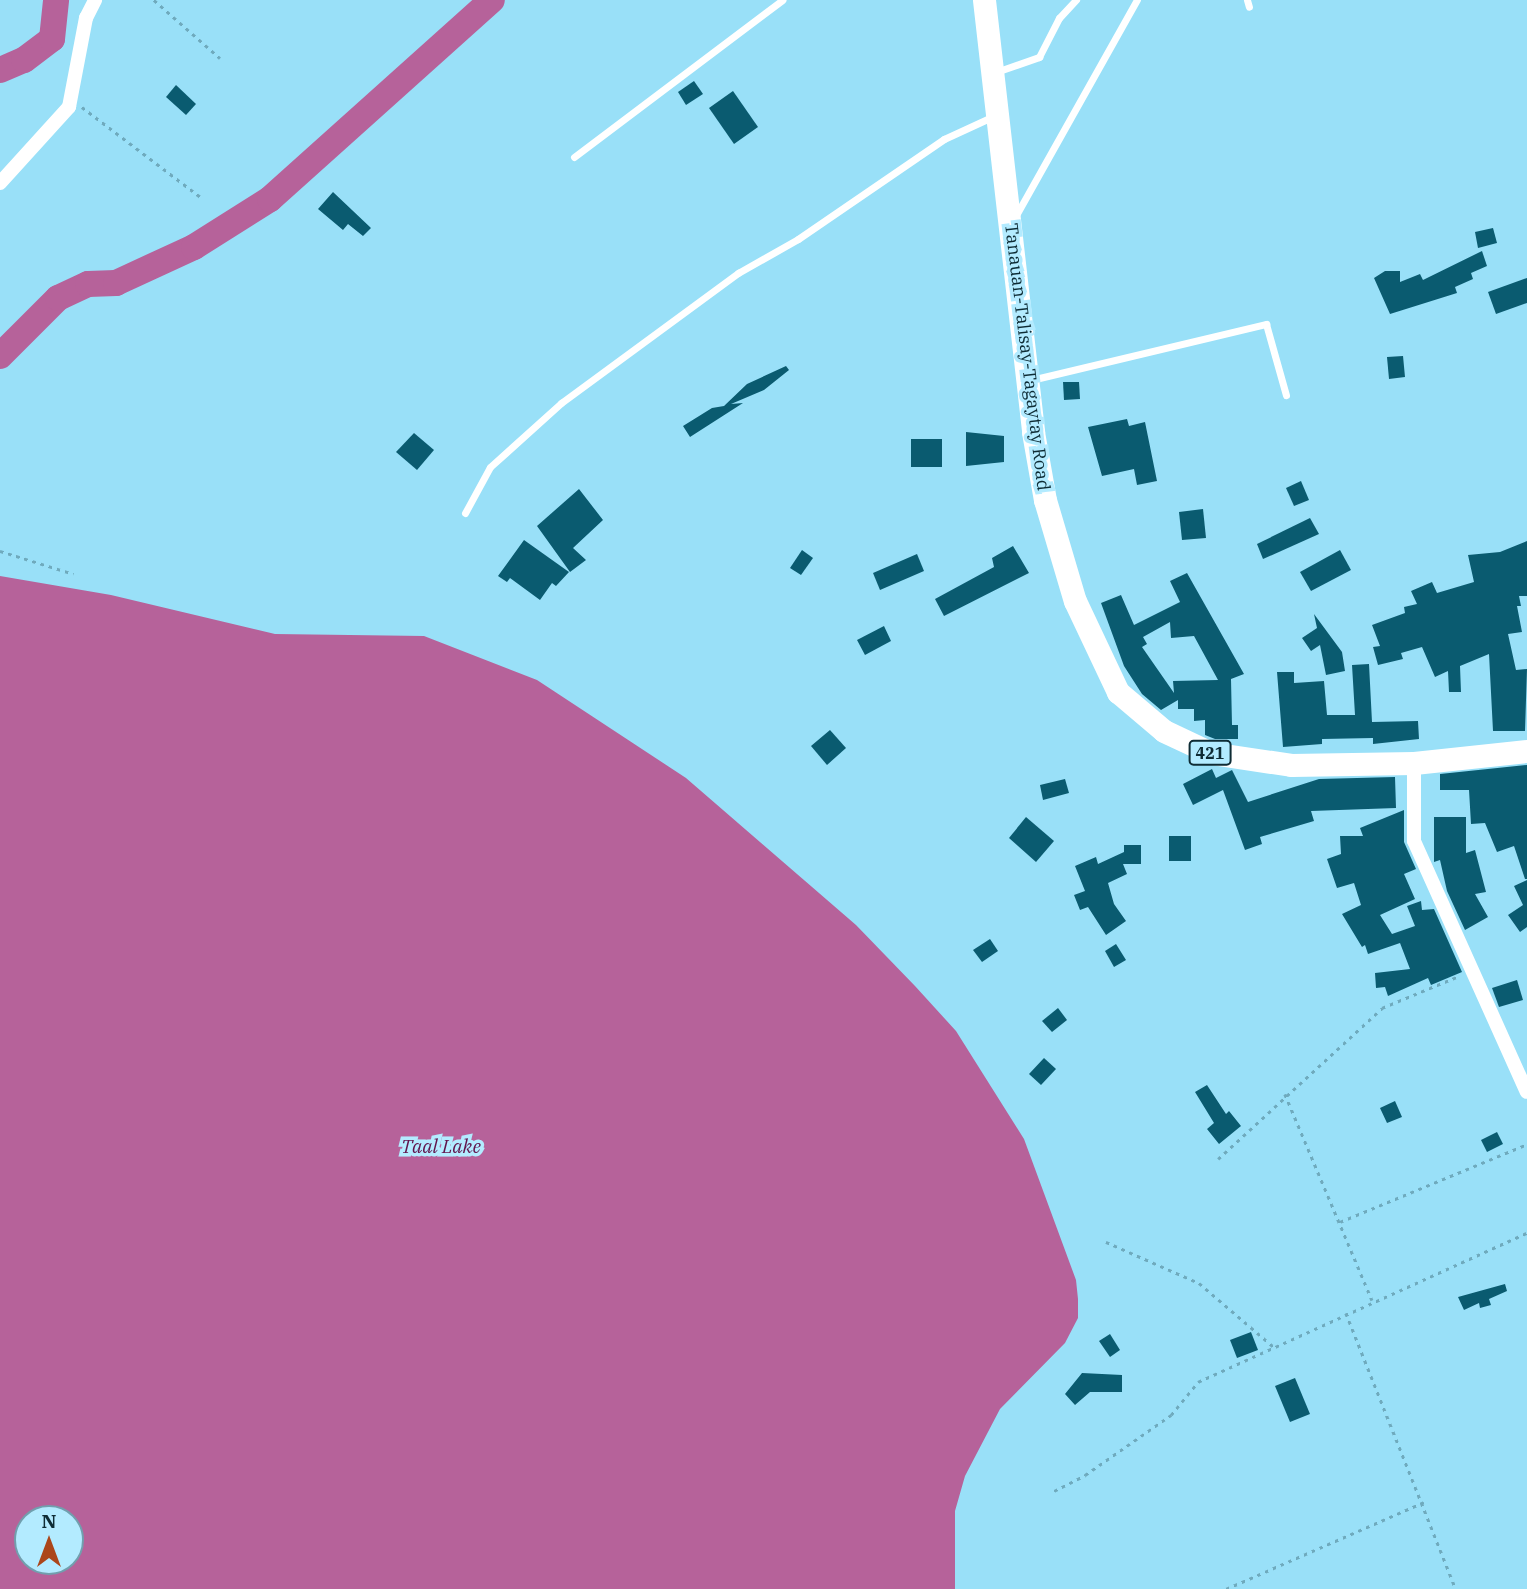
<!DOCTYPE html>
<html>
<head>
<meta charset="utf-8">
<style>
	body { margin:0 }
	#map { position:relative; width:1527px; height:1589px; overflow:hidden; background:#99e0f8; font-family:"IBM Plex Serif",serif }
	div>[style] { position:absolute }
	.water>* { inset:0; background:#b6629a }
	.river>* { height:26px; margin:-13px; padding:0 13px; transform-origin:13px; border-radius:13px; background:#b6629a }
	.building>* { inset:0; background:#0a5b70 }
	.path>* { height:2.5px; margin-top:-1.25px; transform-origin:0; background:repeating-linear-gradient(90deg,#6faabd 0 3.5px,transparent 0 8.5px) }
	.lane>* { height:7px; margin:-3.5px; padding:0 3.5px; transform-origin:3.5px; border-radius:3.5px; background:#fff }
	.street>* { height:14px; margin:-7px; padding:0 7px; transform-origin:7px; border-radius:7px; background:#fff }
	.primary>* { height:23px; margin:-11.5px; padding:0 11.5px; transform-origin:11.5px; border-radius:11.5px; background:#fff }
	span { translate:-50% -50%; white-space:nowrap; text-align:center; line-height:1.15; -webkit-text-stroke:7px #b3ebff; paint-order:stroke }
	.shield-label span { padding:2px 5px; background:#b3ebff; border:2px solid; border-radius:5px; -webkit-text-stroke-width:0 }
	.shield-label { font-size:16px; color:#0e2c35; font-weight:700 }
	.street-label { font-size:18px; color:#0e2c35 }
	.water-label { font-size:19px; color:#61134c; font-style:italic }
	.north { position:absolute; left:14px; top:1505px; width:70px; height:70px; box-sizing:border-box; background:#b3ebff; border:2px solid #719fae; border-radius:50%; rotate:0deg; font-size:19px; font-weight:700; line-height:28px; text-align:center; color:#0e2c35 }
	.north::after { content:''; display:block; margin:auto; width:24px; height:32px; background:#ab461a; clip-path:polygon(50% 0,100% 100%,50% 72%,0 100%) }
</style>
</head>
<body>
<div id="map">
	<div class="water">
		<i style="clip-path:polygon(evenodd,0 576px,111px 595px,275px 634px,424px 636px,537px 680px,686px 778px,856px 925px,915px 986px,956px 1031px,1024px 1139px,1076px 1280px,1078px 1299px,1078px 1318px,1065px 1343px,1000px 1409px,965px 1476px,955px 1511px,955px 1589px,0 1589px,0 576px,28px 1519px,70px 1519px,70px 1561px,28px 1561px,28px 1519px)"></i>
	</div>
	<div class="river">
		<i style="left:0;top:70px;width:26px;rotate:-23deg"></i>
		<i style="left:24px;top:60px;width:35px;rotate:-37deg"></i>
		<i style="left:52px;top:39px;width:39px;rotate:-84deg"></i>
		<i style="left:0;top:356px;width:82px;rotate:-45deg"></i>
		<i style="left:58px;top:298px;width:33px;rotate:-25deg"></i>
		<i style="left:88px;top:284px;width:28px;rotate:-2deg"></i>
		<i style="left:116px;top:283px;width:86px;rotate:-24.8deg"></i>
		<i style="left:194px;top:247px;width:90px;rotate:-32.3deg"></i>
		<i style="left:270px;top:199px;width:298px;rotate:-41.9deg"></i>
	</div>
	<div class="building">
		<i style="clip-path:polygon(694px 81px,703px 94px,686px 105px,678px 92px)"></i>
		<i style="clip-path:polygon(176px 85px,196px 104px,186px 115px,166px 97px)"></i>
		<i style="clip-path:polygon(733px 91px,758px 127px,734px 144px,709px 108px)"></i>
		<i style="clip-path:polygon(333px 192px,371px 228px,363px 236px,348px 224px,343px 230px,318px 209px)"></i>
		<i style="clip-path:polygon(1493px 228px,1497px 243px,1478px 248px,1475px 232px)"></i>
		<i style="clip-path:polygon(1482px 251px,1487px 266px,1471px 273px,1473px 279px,1455px 287px,1457px 293px,1390px 314px,1374px 278px,1385px 271px,1400px 271px,1400px 282px,1420px 274px,1423px 280px)"></i>
		<i style="clip-path:polygon(1527px 278px,1527px 303px,1496px 314px,1488px 292px)"></i>
		<i style="clip-path:polygon(1403px 356px,1405px 377px,1389px 379px,1387px 357px)"></i>
		<i style="clip-path:polygon(786px 366px,789px 370px,764px 390px,731px 404px,743px 403px,690px 437px,683px 426px,712px 408px,724px 406px,747px 384px)"></i>
		<i style="clip-path:polygon(1063px 382px,1079px 382px,1080px 399px,1064px 400px)"></i>
		<i style="clip-path:polygon(1127px 419px,1129px 426px,1145px 422px,1157px 481px,1137px 485px,1134px 469px,1102px 476px,1088px 427px)"></i>
		<i style="clip-path:polygon(966px 432px,1004px 436px,1004px 462px,966px 466px)"></i>
		<i style="clip-path:polygon(414px 433px,434px 450px,417px 470px,396px 452px)"></i>
		<i style="clip-path:polygon(911px 439px,942px 439px,942px 467px,911px 467px)"></i>
		<i style="clip-path:polygon(1301px 481px,1309px 500px,1294px 506px,1286px 488px)"></i>
		<i style="clip-path:polygon(579px 489px,603px 520px,573px 548px,586px 560px,570px 572px,537px 526px)"></i>
		<i style="clip-path:polygon(1203px 509px,1206px 538px,1182px 540px,1179px 512px)"></i>
		<i style="clip-path:polygon(1310px 518px,1319px 534px,1263px 559px,1257px 544px)"></i>
		<i style="clip-path:polygon(524px 540px,569px 572px,556px 586px,552px 583px,540px 600px,510px 578px,507px 582px,498px 576px)"></i>
		<i style="clip-path:polygon(1527px 541px,1527px 596px,1519px 596px,1521px 606px,1517px 606px,1522px 632px,1508px 634px,1516px 670px,1527px 669px,1525px 731px,1493px 731px,1489px 654px,1460px 666px,1461px 692px,1449px 692px,1448px 671px,1435px 677px,1422px 647px,1401px 653px,1403px 659px,1378px 665px,1373px 647px,1380px 646px,1372px 625px,1405px 613px,1404px 607px,1417px 604px,1411px 591px,1432px 582px,1437px 593px,1474px 582px,1468px 555px,1500px 552px)"></i>
		<i style="clip-path:polygon(1013px 546px,1029px 573px,944px 616px,935px 599px,994px 567px,992px 558px)"></i>
		<i style="clip-path:polygon(802px 550px,813px 558px,801px 575px,790px 568px)"></i>
		<i style="clip-path:polygon(1340px 550px,1351px 570px,1311px 591px,1300px 572px)"></i>
		<i style="clip-path:polygon(917px 554px,924px 571px,880px 590px,873px 573px)"></i>
		<i style="clip-path:polygon(evenodd,1187px 573px,1244px 674px,1231px 679px,1232px 725px,1238px 725px,1238px 739px,1215px 739px,1205px 735px,1205px 720px,1194px 721px,1194px 709px,1178px 709px,1178px 700px,1161px 710px,1142px 694px,1124px 666px,1101px 603px,1121px 595px,1134px 625px,1180px 602px,1170px 581px,1187px 573px,1170px 622px,1171px 638px,1194px 636px,1218px 680px,1173px 681px,1174px 693px,1142px 647px,1147px 644px,1143px 637px,1170px 622px)"></i>
		<i style="clip-path:polygon(1314px 614px,1342px 652px,1345px 671px,1326px 675px,1320px 645px,1311px 651px,1302px 638px,1317px 628px)"></i>
		<i style="clip-path:polygon(884px 626px,891px 641px,865px 655px,857px 640px)"></i>
		<i style="clip-path:polygon(1369px 664px,1372px 722px,1418px 721px,1419px 739px,1373px 744px,1373px 738px,1322px 739px,1322px 744px,1283px 747px,1277px 672px,1294px 672px,1294px 683px,1324px 681px,1327px 715px,1355px 715px,1352px 665px)"></i>
		<i style="clip-path:polygon(830px 730px,846px 748px,827px 765px,811px 746px)"></i>
		<i style="clip-path:polygon(1527px 765px,1527px 879px,1525px 879px,1514px 846px,1497px 852px,1485px 823px,1471px 824px,1469px 790px,1440px 790px,1440px 774px)"></i>
		<i style="clip-path:polygon(1212px 769px,1216px 778px,1232px 770px,1248px 802px,1319px 779px,1395px 777px,1396px 808px,1311px 811px,1314px 821px,1260px 837px,1262px 844px,1245px 850px,1223px 790px,1193px 805px,1183px 784px)"></i>
		<i style="clip-path:polygon(1065px 779px,1069px 793px,1043px 800px,1040px 785px)"></i>
		<i style="clip-path:polygon(1404px 810px,1404px 842px,1416px 869px,1404px 874px,1415px 899px,1380px 915px,1392px 934px,1415px 926px,1407px 906px,1421px 901px,1422px 910px,1434px 909px,1462px 972px,1431px 985px,1428px 978px,1388px 996px,1385px 987px,1376px 988px,1375px 973px,1410px 969px,1400px 943px,1368px 954px,1365px 945px,1362px 947px,1342px 914px,1361px 905px,1354px 883px,1337px 888px,1327px 859px,1341px 854px,1340px 836px,1363px 836px,1360px 828px)"></i>
		<i style="clip-path:polygon(1026px 817px,1054px 841px,1036px 862px,1009px 838px)"></i>
		<i style="clip-path:polygon(1434px 817px,1466px 817px,1466px 853px,1475px 850px,1486px 892px,1475px 894px,1488px 917px,1465px 930px,1447px 891px,1440px 860px,1434px 862px)"></i>
		<i style="clip-path:polygon(1169px 836px,1191px 836px,1191px 861px,1169px 861px)"></i>
		<i style="clip-path:polygon(1124px 845px,1141px 845px,1141px 864px,1123px 864px,1127px 874px,1108px 883px,1114px 904px,1126px 921px,1106px 935px,1088px 907px,1080px 910px,1074px 895px,1085px 891px,1075px 866px,1096px 857px,1098px 864px,1124px 852px)"></i>
		<i style="clip-path:polygon(1527px 880px,1527px 927px,1520px 932px,1508px 915px,1523px 905px,1514px 886px)"></i>
		<i style="clip-path:polygon(990px 939px,998px 951px,982px 962px,973px 950px)"></i>
		<i style="clip-path:polygon(1116px 944px,1126px 960px,1114px 967px,1105px 951px)"></i>
		<i style="clip-path:polygon(1517px 980px,1523px 1000px,1499px 1007px,1492px 988px)"></i>
		<i style="clip-path:polygon(1058px 1008px,1067px 1020px,1052px 1032px,1042px 1021px)"></i>
		<i style="clip-path:polygon(1044px 1058px,1056px 1069px,1041px 1085px,1029px 1074px)"></i>
		<i style="clip-path:polygon(1207px 1085px,1226px 1114px,1229px 1111px,1241px 1126px,1219px 1144px,1207px 1129px,1214px 1123px,1195px 1092px)"></i>
		<i style="clip-path:polygon(1395px 1101px,1402px 1117px,1387px 1123px,1380px 1108px)"></i>
		<i style="clip-path:polygon(1497px 1132px,1503px 1144px,1487px 1152px,1481px 1140px)"></i>
		<i style="clip-path:polygon(1505px 1284px,1507px 1291px,1489px 1299px,1491px 1305px,1480px 1308px,1479px 1303px,1464px 1310px,1458px 1297px)"></i>
		<i style="clip-path:polygon(1251px 1332px,1258px 1350px,1237px 1358px,1230px 1340px)"></i>
		<i style="clip-path:polygon(1110px 1334px,1120px 1350px,1110px 1357px,1099px 1341px)"></i>
		<i style="clip-path:polygon(1082px 1373px,1122px 1375px,1122px 1392px,1090px 1392px,1075px 1405px,1065px 1394px)"></i>
		<i style="clip-path:polygon(1295px 1378px,1310px 1414px,1290px 1422px,1275px 1386px)"></i>
	</div>
	<div class="path">
		<i style="left:154px;top:0;width:88px;rotate:41.3deg"></i>
		<i style="left:82px;top:107px;width:151px;rotate:37.2deg"></i>
		<i style="left:0;top:551px;width:77px;rotate:17.3deg"></i>
		<i style="left:1285px;top:1094px;width:224px;rotate:67.1deg"></i>
		<i style="left:1218px;top:1159px;width:223px;rotate:-42.6deg"></i>
		<i style="left:1382px;top:1008px;width:83px;rotate:-22.6deg"></i>
		<i style="left:1340px;top:1222px;width:203px;rotate:-22.6deg"></i>
		<i style="left:1106px;top:1242px;width:102px;rotate:23.8deg"></i>
		<i style="left:1199px;top:1283px;width:99px;rotate:40.5deg"></i>
		<i style="left:1346px;top:1313px;width:297px;rotate:68.3deg"></i>
		<i style="left:1054px;top:1491px;width:35px;rotate:-27deg"></i>
		<i style="left:1085px;top:1475px;width:105px;rotate:-34.9deg"></i>
		<i style="left:1171px;top:1415px;width:43px;rotate:-50.7deg"></i>
		<i style="left:1198px;top:1382px;width:361px;rotate:-24.4deg"></i>
		<i style="left:1226px;top:1589px;width:216px;rotate:-23.7deg"></i>
	</div>
	<div class="lane">
		<i style="left:1247px;top:0;width:7px;rotate:74deg"></i>
		<i style="left:996px;top:72px;width:46px;rotate:-19.2deg"></i>
		<i style="left:1039px;top:57px;width:44px;rotate:-62.9deg"></i>
		<i style="left:1059px;top:18px;width:25px;rotate:-47deg"></i>
		<i style="left:574px;top:157px;width:261px;rotate:-37deg"></i>
		<i style="left:1015px;top:217px;width:249px;rotate:-60.7deg"></i>
		<i style="left:1031px;top:380px;width:242px;rotate:-13.4deg"></i>
		<i style="left:1266px;top:324px;width:74px;rotate:74.3deg"></i>
		<i style="left:465px;top:513px;width:52px;rotate:-61.5deg"></i>
		<i style="left:490px;top:467px;width:96px;rotate:-42deg"></i>
		<i style="left:561px;top:403px;width:220px;rotate:-36.3deg"></i>
		<i style="left:738px;top:273px;width:69px;rotate:-29.5deg"></i>
		<i style="left:798px;top:239px;width:177px;rotate:-34.4deg"></i>
		<i style="left:944px;top:139px;width:55px;rotate:-24.7deg"></i>
	</div>
	<div class="street">
		<i style="left:0;top:183px;width:103px;rotate:-47.8deg"></i>
		<i style="left:69px;top:107px;width:91px;rotate:-79.2deg"></i>
		<i style="left:86px;top:18px;width:20px;rotate:-63deg"></i>
		<i style="left:1414px;top:763px;width:78px;rotate:90deg"></i>
		<i style="left:1414px;top:841px;width:275px;rotate:65.8deg"></i>
	</div>
	<div class="primary">
		<i style="left:984px;top:0;width:435px;rotate:83.5deg"></i>
		<i style="left:1033px;top:432px;width:69px;rotate:80deg"></i>
		<i style="left:1045px;top:500px;width:105px;rotate:73.5deg"></i>
		<i style="left:1075px;top:601px;width:101px;rotate:64.7deg"></i>
		<i style="left:1118px;top:692px;width:60px;rotate:40.3deg"></i>
		<i style="left:1164px;top:731px;width:52px;rotate:25.1deg"></i>
		<i style="left:1211px;top:753px;width:81px;rotate:8.5deg"></i>
		<i style="left:1291px;top:765px;width:123px;rotate:-0.9deg"></i>
		<i style="left:1414px;top:763px;width:114px;rotate:-6.1deg"></i>
	</div>
	<div class="shield-label">
		<span style="left:1210px;top:753px">421</span>
	</div>
	<div class="street-label">
		<span style="left:1027px;top:357px;rotate:83deg">Tanauan-Talisay-Tagaytay Road</span>
	</div>
	<div class="water-label">
		<span style="left:441px;top:1147px">Taal Lake</span>
	</div>
	<div class="north">N</div>
</div>
</body>
</html>
